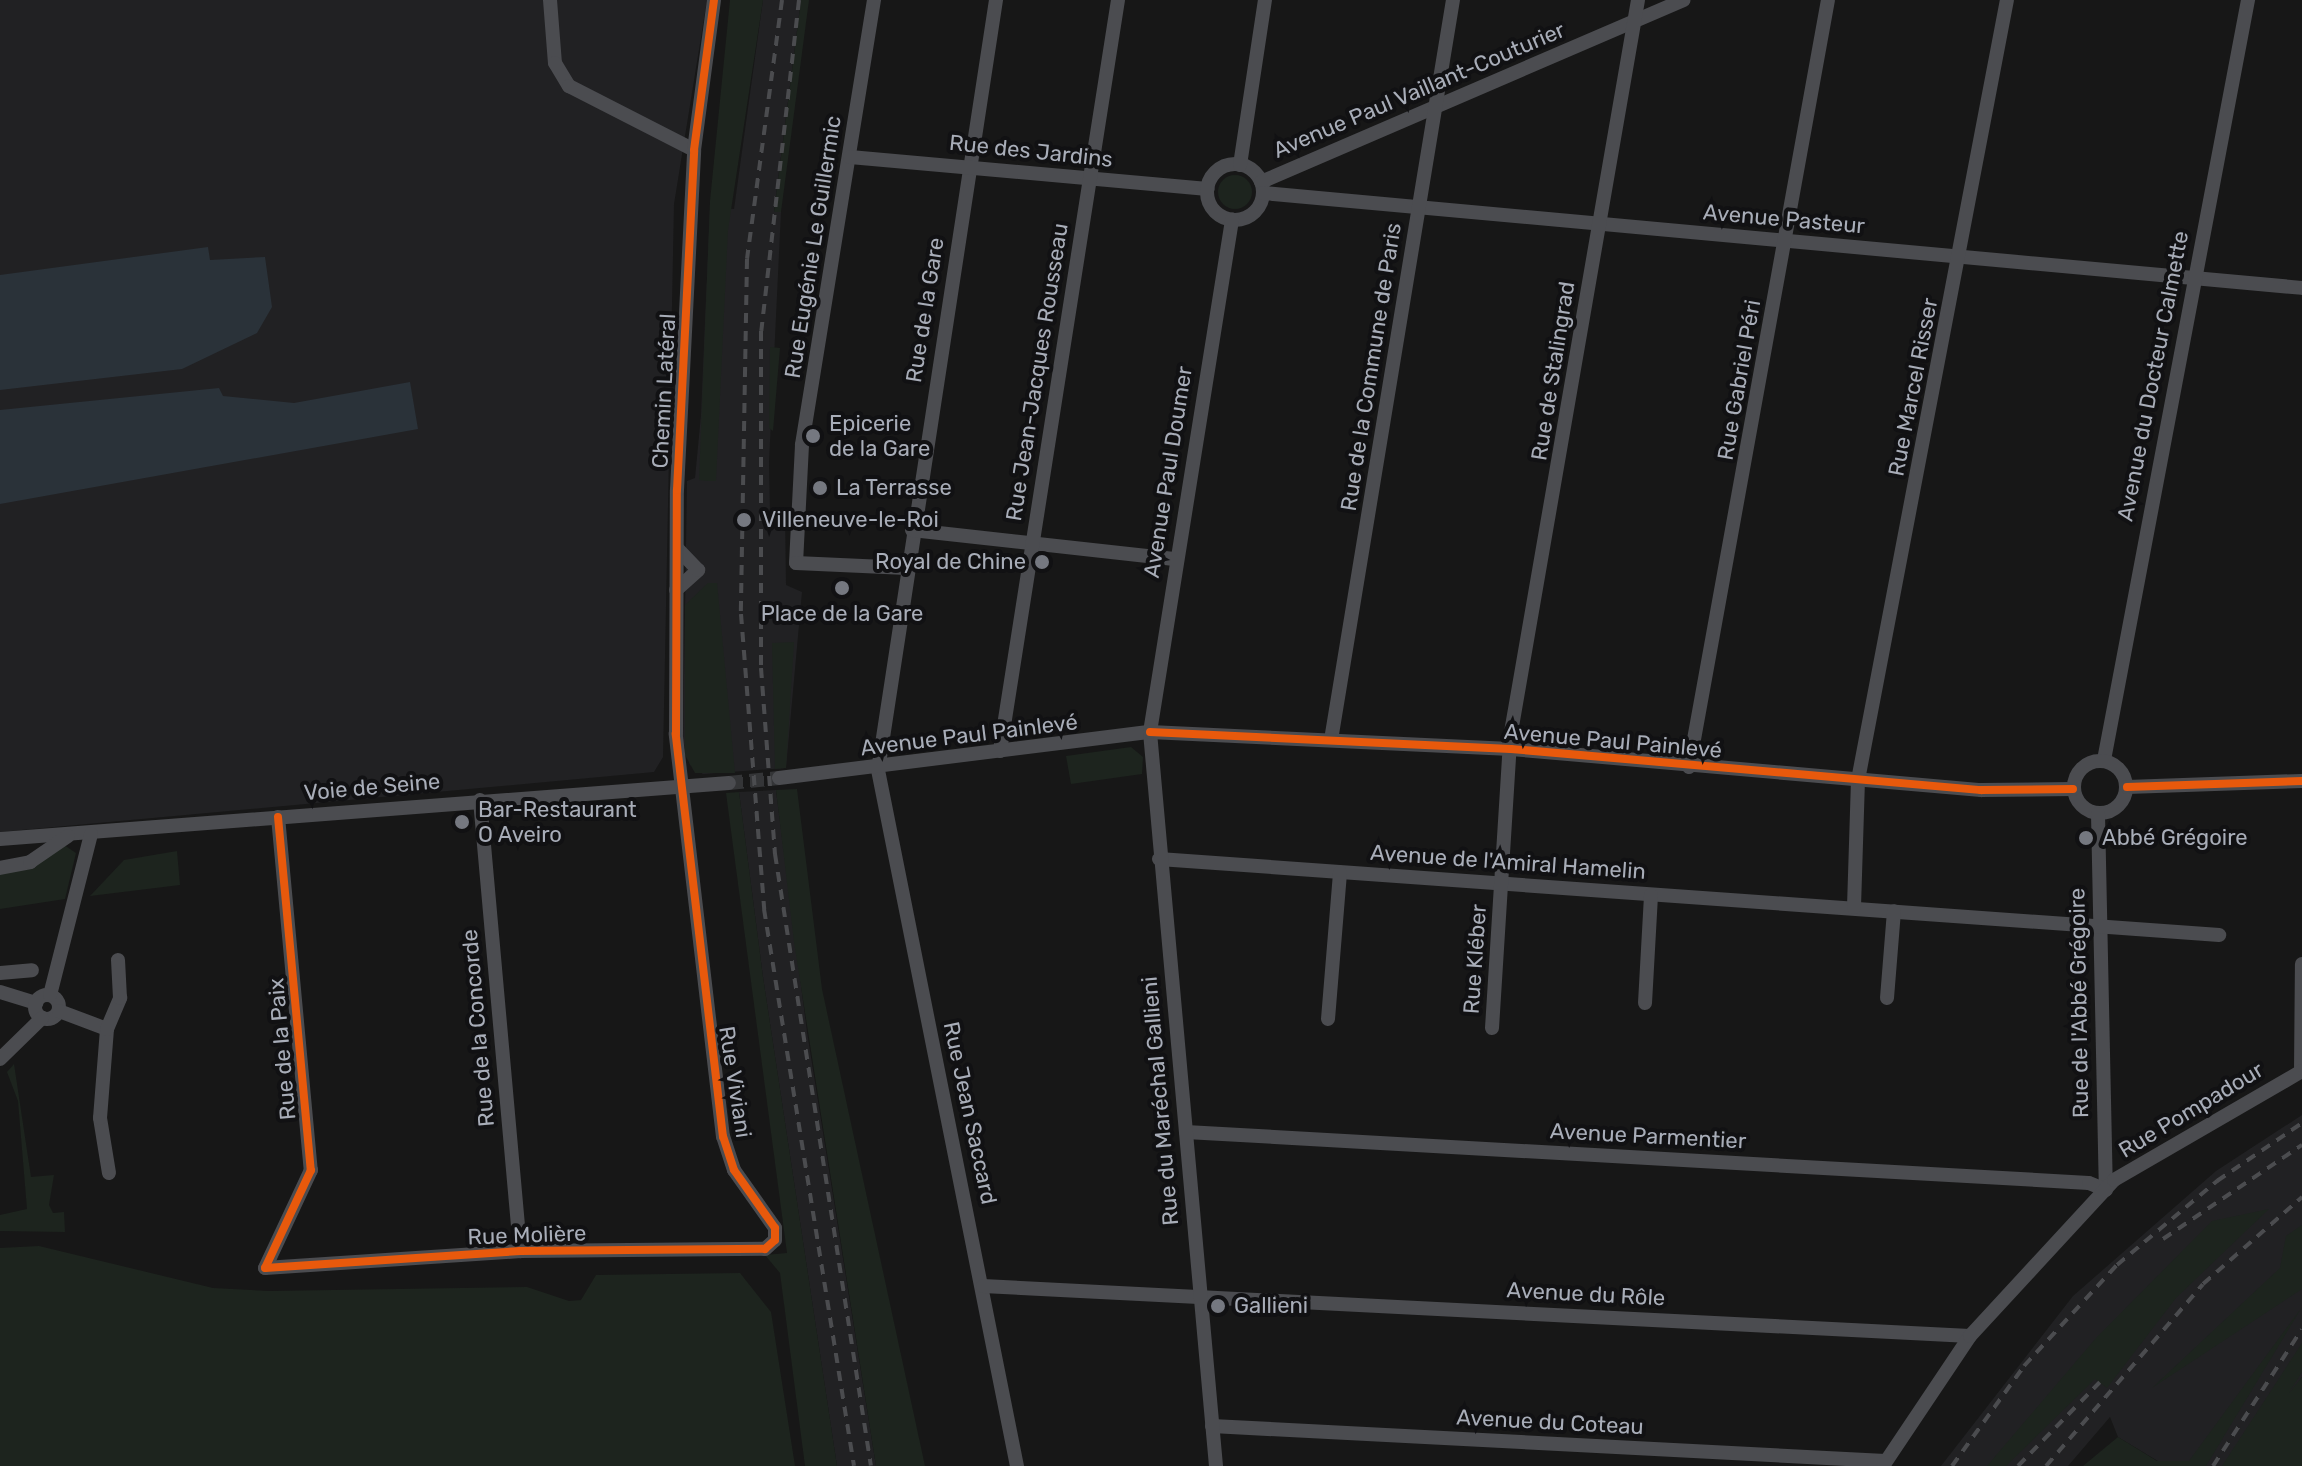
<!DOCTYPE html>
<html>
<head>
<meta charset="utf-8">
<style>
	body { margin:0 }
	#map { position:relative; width:2302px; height:1466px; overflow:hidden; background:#171717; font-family:Rubik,sans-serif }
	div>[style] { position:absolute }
	.built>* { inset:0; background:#212123 }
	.green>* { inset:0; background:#1d241e }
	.round { border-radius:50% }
	.water>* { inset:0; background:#2a3239 }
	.minor-tunnel>* { height:14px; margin-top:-7px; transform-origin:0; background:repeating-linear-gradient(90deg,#343537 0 14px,transparent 0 21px) }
	.minor>* { height:14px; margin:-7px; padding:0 7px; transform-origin:7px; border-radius:7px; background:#4b4c50 }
	.minor>.ring { margin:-7px; padding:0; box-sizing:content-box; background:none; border:14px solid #4b4c50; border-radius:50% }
	.rail>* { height:4px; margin-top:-2px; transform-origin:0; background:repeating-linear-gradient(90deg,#4b4c4f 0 10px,transparent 0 18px) }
	.cycleway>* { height:8px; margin:-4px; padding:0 4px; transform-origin:4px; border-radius:4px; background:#e8590c }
	.dots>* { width:22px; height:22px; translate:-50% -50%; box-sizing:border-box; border:4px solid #111113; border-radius:50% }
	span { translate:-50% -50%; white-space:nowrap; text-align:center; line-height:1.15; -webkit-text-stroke:8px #111113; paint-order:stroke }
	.street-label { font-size:22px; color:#a8adb8 }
	.poi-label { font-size:22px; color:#a8adb8 }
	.left { translate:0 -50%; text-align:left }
	.right { translate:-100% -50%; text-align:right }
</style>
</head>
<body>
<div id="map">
	<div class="built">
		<i style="clip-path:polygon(0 0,707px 0,674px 204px,663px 757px,654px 772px,0 832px)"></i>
		<i style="clip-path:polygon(763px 0,801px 0,774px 211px,781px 212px,769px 463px,770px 511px,785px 511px,786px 585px,802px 592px,786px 768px,703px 774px,690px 765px,683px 741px,687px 481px,695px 478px,701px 415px,710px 207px,734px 209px)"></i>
		<i style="clip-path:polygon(776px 790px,807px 1032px,876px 1466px,837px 1466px,763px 977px,739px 792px)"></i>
		<i style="clip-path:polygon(2302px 1115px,2302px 1377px,2247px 1466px,2166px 1466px,2118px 1437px,2110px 1417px,2068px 1466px,1941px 1466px,2073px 1296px,2216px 1171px)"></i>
	</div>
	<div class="green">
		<i style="clip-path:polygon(730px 0,763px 0,728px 230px,716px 481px,708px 481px,699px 480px,710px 201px)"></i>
		<i style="clip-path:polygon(801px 0,809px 0,781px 212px,774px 212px)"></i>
		<i class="round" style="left:1218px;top:175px;width:34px;height:34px"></i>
		<i style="clip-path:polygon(770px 347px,780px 348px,773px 431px,769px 428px)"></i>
		<i style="clip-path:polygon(708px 583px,717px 583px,735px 773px,695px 773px,685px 755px,685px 605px)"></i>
		<i style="clip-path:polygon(794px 642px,786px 768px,775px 769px,772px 643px)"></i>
		<i style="clip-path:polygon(1131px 747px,1143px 757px,1142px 774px,1071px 784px,1066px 756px)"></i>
		<i style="clip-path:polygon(797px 789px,822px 989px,925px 1466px,876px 1466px,794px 942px,776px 790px)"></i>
		<i style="clip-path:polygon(739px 792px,763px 977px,837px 1466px,805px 1466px,780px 1273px,765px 1255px,787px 1253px,726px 793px)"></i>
		<i style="clip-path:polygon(64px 845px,76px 853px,65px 899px,0 909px,0 873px)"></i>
		<i style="clip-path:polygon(177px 851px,180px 885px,90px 896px,124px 860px)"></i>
		<i style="clip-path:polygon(14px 1064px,31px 1177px,54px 1175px,49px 1205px,53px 1213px,64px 1212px,65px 1232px,0 1231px,0 1215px,27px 1209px,18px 1101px,7px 1072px)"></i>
		<i style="clip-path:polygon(2269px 1209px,2176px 1298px,2107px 1388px,2095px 1379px,2006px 1466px,1987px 1466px,2096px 1338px,2212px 1221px)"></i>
		<i style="clip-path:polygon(2302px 1225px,2302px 1289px,2152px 1388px,2280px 1268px,2286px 1236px)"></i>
		<i style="clip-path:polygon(39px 1246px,213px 1288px,269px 1291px,527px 1287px,569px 1301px,581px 1300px,596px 1275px,740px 1273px,771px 1312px,795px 1466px,0 1466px,0 1248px)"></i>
		<i style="clip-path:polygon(2302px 1307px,2206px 1466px,2083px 1466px,2118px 1437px,2157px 1461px,2189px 1461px)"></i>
		<i style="clip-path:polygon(2302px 1343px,2302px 1372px,2289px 1393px,2302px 1377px,2302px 1466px,2222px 1466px)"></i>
	</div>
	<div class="water">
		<i style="clip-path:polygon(208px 247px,210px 260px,265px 257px,272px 307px,257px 333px,182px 369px,0 390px,0 275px)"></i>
		<i style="clip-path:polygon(410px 382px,418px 429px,0 504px,0 410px,219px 388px,223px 396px,294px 403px)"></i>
	</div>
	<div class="minor-tunnel">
		<i style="left:729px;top:783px;width:50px;rotate:-5.7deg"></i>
	</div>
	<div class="minor">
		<i style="left:550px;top:0;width:63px;rotate:85.5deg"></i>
		<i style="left:555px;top:63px;width:27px;rotate:59deg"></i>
		<i style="left:569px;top:86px;width:140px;rotate:27.1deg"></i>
		<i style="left:874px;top:0;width:451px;rotate:99.2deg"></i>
		<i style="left:802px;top:445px;width:118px;rotate:92.9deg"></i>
		<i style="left:796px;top:563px;width:111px;rotate:2.6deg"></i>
		<i style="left:996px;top:0;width:779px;rotate:98.71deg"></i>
		<i style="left:878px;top:770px;width:710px;rotate:78.71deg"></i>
		<i style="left:850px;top:157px;width:359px;rotate:5.1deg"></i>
		<i class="ring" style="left:1207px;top:164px;width:42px;height:42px"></i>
		<i style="left:1240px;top:165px;width:167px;rotate:-81.4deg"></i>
		<i style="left:1261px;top:182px;width:460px;rotate:-23.3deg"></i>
		<i style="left:1263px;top:193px;width:1043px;rotate:5.22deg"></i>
		<i style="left:912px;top:530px;width:266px;rotate:6.3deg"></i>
		<i style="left:676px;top:590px;width:30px;rotate:-42deg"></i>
		<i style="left:698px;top:570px;width:30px;rotate:-134deg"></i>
		<i style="left:1331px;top:740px;width:750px;rotate:-80.64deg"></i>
		<i style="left:1000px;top:751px;width:760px;rotate:-81.07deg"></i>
		<i style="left:2104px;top:760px;width:774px;rotate:-79.27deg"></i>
		<i class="ring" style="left:2074px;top:761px;width:38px;height:38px"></i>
		<i style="left:1689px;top:767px;width:779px;rotate:-79.73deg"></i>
		<i style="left:779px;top:778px;width:374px;rotate:-7.1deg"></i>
		<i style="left:1150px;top:732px;width:361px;rotate:2.7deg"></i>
		<i style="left:1511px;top:749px;width:472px;rotate:5deg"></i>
		<i style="left:1981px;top:790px;width:92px;rotate:-0.6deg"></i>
		<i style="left:2127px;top:787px;width:175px;rotate:-2deg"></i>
		<i style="left:480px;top:800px;width:453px;rotate:84.9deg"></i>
		<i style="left:2098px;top:814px;width:376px;rotate:88.8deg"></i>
		<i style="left:278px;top:817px;width:355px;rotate:84.7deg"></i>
		<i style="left:311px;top:1170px;width:108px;rotate:115.1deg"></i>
		<i style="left:265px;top:1268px;width:256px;rotate:-3.8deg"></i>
		<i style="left:520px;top:1251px;width:245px;rotate:-0.5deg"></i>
		<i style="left:765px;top:1249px;width:13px;rotate:-42deg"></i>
		<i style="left:775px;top:1240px;width:12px;rotate:-90deg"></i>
		<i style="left:775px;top:1228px;width:71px;rotate:-125.3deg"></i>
		<i style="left:734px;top:1170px;width:35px;rotate:-108deg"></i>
		<i style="left:723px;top:1137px;width:406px;rotate:-96.7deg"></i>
		<i style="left:676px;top:734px;width:244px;rotate:-89.8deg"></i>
		<i style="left:677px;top:490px;width:340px;rotate:-87.1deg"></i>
		<i style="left:694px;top:150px;width:151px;rotate:-82.4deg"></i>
		<i style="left:0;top:839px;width:731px;rotate:-4.39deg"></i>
		<i style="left:1159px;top:859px;width:1063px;rotate:4.1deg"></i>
		<i style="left:0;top:868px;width:31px;rotate:-11deg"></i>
		<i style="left:30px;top:862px;width:46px;rotate:-34.4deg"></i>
		<i style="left:1854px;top:907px;width:127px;rotate:-88.2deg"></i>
		<i style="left:1858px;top:780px;width:794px;rotate:-79.19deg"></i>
		<i style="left:0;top:973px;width:32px;rotate:-5deg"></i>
		<i style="left:0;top:992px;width:38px;rotate:17deg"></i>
		<i class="ring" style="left:35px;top:995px;width:10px;height:10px"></i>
		<i style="left:50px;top:995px;width:166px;rotate:-75.7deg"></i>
		<i style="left:1887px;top:998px;width:87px;rotate:-85.4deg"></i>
		<i style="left:1645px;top:1003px;width:108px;rotate:-86.8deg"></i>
		<i style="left:59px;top:1011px;width:51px;rotate:20.6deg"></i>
		<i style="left:1328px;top:1019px;width:147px;rotate:-85.3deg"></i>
		<i style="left:1492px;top:1028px;width:291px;rotate:-86.4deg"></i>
		<i style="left:1510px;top:738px;width:749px;rotate:-80.16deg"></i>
		<i style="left:0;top:1059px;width:59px;rotate:-44.3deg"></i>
		<i style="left:2301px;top:1071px;width:107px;rotate:-89.5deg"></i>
		<i style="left:1186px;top:1132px;width:904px;rotate:3.23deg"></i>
		<i style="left:2089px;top:1183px;width:18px;rotate:22deg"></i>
		<i style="left:109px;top:1173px;width:56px;rotate:-99.3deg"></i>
		<i style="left:100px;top:1118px;width:89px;rotate:-85.5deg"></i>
		<i style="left:107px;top:1029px;width:34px;rotate:-67deg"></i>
		<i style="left:120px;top:998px;width:38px;rotate:-93deg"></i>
		<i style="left:983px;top:1286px;width:988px;rotate:2.9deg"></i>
		<i style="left:1212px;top:1426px;width:674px;rotate:2.98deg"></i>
		<i style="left:1216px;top:1466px;width:737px;rotate:-95.14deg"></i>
		<i style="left:1150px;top:732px;width:519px;rotate:-80.9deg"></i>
		<i style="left:1883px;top:1466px;width:156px;rotate:-56.2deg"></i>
		<i style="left:1970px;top:1336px;width:212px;rotate:-47.3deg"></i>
		<i style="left:2114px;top:1180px;width:217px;rotate:-30.1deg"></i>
	</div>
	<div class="rail">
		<i style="left:782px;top:0;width:261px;rotate:97.7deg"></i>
		<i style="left:747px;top:259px;width:355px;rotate:91deg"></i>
		<i style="left:741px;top:614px;width:296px;rotate:85.5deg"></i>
		<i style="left:764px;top:909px;width:564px;rotate:80.82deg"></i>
		<i style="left:799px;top:0;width:333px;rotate:96.5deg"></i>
		<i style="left:761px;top:331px;width:337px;rotate:90deg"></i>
		<i style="left:761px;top:668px;width:187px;rotate:85.7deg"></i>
		<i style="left:775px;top:854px;width:619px;rotate:81.09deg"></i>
		<i style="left:2163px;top:1239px;width:168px;rotate:-34.1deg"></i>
		<i style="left:1952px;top:1466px;width:123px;rotate:-54.2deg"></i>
		<i style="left:2024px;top:1366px;width:137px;rotate:-47.4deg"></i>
		<i style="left:2117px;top:1265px;width:131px;rotate:-40deg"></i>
		<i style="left:2217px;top:1181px;width:103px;rotate:-34.3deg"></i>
		<i style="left:2018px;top:1466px;width:117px;rotate:-45.7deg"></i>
		<i style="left:2046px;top:1466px;width:240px;rotate:-49.2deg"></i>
		<i style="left:2203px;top:1284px;width:132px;rotate:-41.3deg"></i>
		<i style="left:2213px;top:1466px;width:163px;rotate:-57deg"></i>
	</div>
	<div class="cycleway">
		<i style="left:1150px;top:732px;width:361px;rotate:2.7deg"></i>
		<i style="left:1511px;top:749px;width:472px;rotate:5deg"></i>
		<i style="left:1981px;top:790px;width:92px;rotate:-0.6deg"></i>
		<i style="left:2127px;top:787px;width:175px;rotate:-2deg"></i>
		<i style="left:278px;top:817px;width:355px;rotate:84.7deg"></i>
		<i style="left:311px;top:1170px;width:108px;rotate:115.1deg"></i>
		<i style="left:265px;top:1268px;width:256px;rotate:-3.8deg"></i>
		<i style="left:520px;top:1251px;width:245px;rotate:-0.5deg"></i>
		<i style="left:765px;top:1249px;width:13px;rotate:-42deg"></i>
		<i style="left:775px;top:1240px;width:12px;rotate:-90deg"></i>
		<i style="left:775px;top:1228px;width:71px;rotate:-125.3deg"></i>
		<i style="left:734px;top:1170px;width:35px;rotate:-108deg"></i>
		<i style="left:723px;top:1137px;width:406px;rotate:-96.7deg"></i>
		<i style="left:676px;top:734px;width:244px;rotate:-89.8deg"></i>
		<i style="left:677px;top:490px;width:340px;rotate:-87.1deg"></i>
		<i style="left:694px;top:150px;width:151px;rotate:-82.4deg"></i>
	</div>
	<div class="dots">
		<i style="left:813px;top:436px;background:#757880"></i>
		<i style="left:820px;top:488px;background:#757880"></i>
		<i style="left:744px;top:520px;background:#757880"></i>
		<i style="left:1042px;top:562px;background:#757880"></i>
		<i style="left:842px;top:588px;background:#757880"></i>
		<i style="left:462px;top:822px;background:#757880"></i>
		<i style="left:2086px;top:838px;background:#757880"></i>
		<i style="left:1218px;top:1306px;background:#757880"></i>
	</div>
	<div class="street-label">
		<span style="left:1419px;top:90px;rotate:-23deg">Avenue Paul Vaillant-Couturier</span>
		<span style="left:1031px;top:151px;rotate:6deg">Rue des Jardins</span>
		<span style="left:1784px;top:219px;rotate:5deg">Avenue Pasteur</span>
		<span style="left:813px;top:247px;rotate:-81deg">Rue Eugénie Le Guillermic</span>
		<span style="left:925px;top:310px;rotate:-81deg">Rue de la Gare</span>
		<span style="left:1371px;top:367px;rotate:-81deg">Rue de la Commune de Paris</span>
		<span style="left:1553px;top:371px;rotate:-81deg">Rue de Stalingrad</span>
		<span style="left:1037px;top:372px;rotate:-81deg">Rue Jean-Jacques Rousseau</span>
		<span style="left:2153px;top:376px;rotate:-79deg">Avenue du Docteur Calmette</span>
		<span style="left:1739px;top:380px;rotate:-80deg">Rue Gabriel Péri</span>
		<span style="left:1913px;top:387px;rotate:-79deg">Rue Marcel Risser</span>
		<span style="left:664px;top:391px;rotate:-87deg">Chemin Latéral</span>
		<span style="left:1168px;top:472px;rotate:-81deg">Avenue Paul Doumer</span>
		<span style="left:969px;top:735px;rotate:-7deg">Avenue Paul Painlevé</span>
		<span style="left:1613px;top:741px;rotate:5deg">Avenue Paul Painlevé</span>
		<span style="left:372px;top:787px;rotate:-5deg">Voie de Seine</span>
		<span style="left:1508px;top:862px;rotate:4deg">Avenue de l'Amiral Hamelin</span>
		<span style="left:1475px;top:959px;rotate:-86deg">Rue Kléber</span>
		<span style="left:2079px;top:1003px;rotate:-91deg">Rue de l'Abbé Grégoire</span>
		<span style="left:478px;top:1028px;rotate:-95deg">Rue de la Concorde</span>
		<span style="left:282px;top:1049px;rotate:-95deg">Rue de la Paix</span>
		<span style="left:735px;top:1082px;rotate:81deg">Rue Viviani</span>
		<span style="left:1160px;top:1101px;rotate:-95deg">Rue du Maréchal Gallieni</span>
		<span style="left:2191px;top:1110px;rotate:-31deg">Rue Pompadour</span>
		<span style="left:970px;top:1113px;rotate:78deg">Rue Jean Saccard</span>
		<span style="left:1648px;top:1136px;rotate:3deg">Avenue Parmentier</span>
		<span style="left:527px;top:1235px;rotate:-2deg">Rue Molière</span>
		<span style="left:1586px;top:1294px;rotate:3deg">Avenue du Rôle</span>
		<span style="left:1550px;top:1422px;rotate:3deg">Avenue du Coteau</span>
	</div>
	<div class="poi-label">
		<span class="left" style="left:829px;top:436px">Epicerie<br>de la Gare</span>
		<span class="left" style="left:836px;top:488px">La Terrasse</span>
		<span class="left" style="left:762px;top:520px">Villeneuve-le-Roi</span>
		<span class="right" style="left:1026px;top:562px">Royal de Chine</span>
		<span style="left:842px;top:614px">Place de la Gare</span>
		<span class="left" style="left:478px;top:822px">Bar-Restaurant<br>O Aveiro</span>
		<span class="left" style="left:2102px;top:838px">Abbé Grégoire</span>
		<span class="left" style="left:1234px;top:1306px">Gallieni</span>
	</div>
</div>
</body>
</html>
